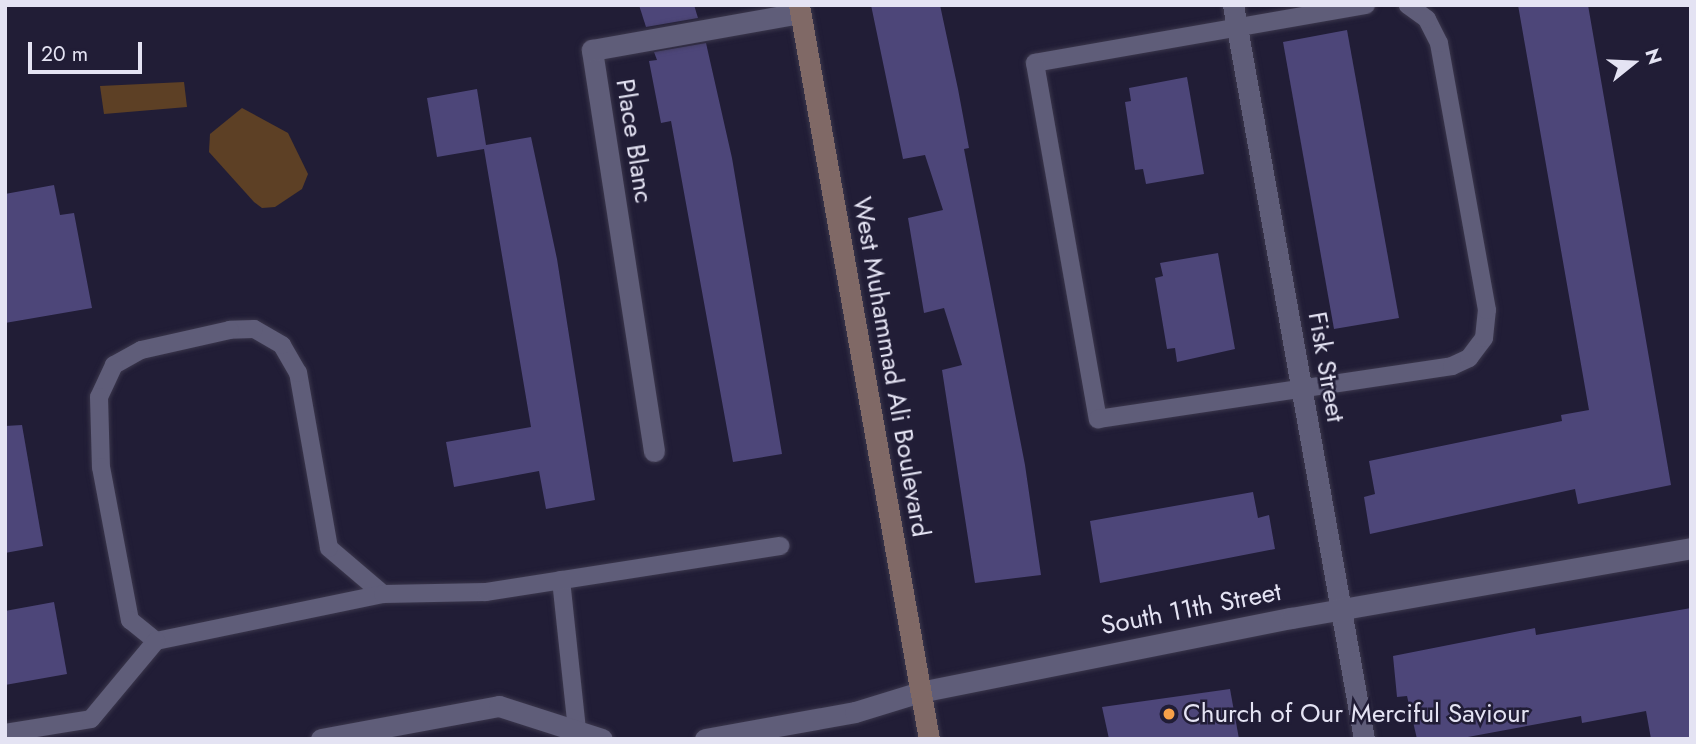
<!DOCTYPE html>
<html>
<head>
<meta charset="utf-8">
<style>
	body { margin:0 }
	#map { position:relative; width:1696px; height:744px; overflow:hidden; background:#211d36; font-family:Jost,sans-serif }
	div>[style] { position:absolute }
	.green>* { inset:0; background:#5d4025 }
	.building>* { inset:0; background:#4d4679 }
	.roads { filter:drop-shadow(0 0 2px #3b374c) drop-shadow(0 0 2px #3b374c) }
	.service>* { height:18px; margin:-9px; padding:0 9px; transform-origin:9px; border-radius:9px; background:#5f5d79 }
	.minor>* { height:21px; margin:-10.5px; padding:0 10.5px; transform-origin:10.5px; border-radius:10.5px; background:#5f5d79 }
	.secondary>* { height:21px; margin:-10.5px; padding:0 10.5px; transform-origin:10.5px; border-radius:10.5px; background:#806966 }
	.dots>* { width:19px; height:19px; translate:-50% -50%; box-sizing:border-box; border:4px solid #211d36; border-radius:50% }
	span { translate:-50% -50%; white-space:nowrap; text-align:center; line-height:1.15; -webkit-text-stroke:5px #211d36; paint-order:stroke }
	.street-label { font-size:26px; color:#e4e3f3 }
	.poi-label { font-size:26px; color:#e4e3f3 }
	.left { translate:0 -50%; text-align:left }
	.frame { position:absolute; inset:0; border:7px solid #e4e3f3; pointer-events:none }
	.north { position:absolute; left:1598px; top:28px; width:70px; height:70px; -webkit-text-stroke:5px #211d36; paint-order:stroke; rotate:72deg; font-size:19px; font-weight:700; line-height:28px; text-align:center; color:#e4e3f3 }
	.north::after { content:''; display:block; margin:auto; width:24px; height:32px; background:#e4e3f3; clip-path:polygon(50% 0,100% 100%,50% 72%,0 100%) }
	.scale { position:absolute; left:28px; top:42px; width:114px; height:32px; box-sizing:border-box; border:4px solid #e4e3f3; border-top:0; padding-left:9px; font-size:21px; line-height:24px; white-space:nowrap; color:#e4e3f3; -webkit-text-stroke:5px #211d36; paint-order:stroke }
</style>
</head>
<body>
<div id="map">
	<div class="green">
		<i style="clip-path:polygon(184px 82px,187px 107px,104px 114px,100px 86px)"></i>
		<i style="clip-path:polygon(242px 108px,288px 133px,308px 174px,302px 189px,275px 207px,262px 208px,254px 202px,209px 152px,210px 134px)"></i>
	</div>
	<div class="building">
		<i style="clip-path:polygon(639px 5px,694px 5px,698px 18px,646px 27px)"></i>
		<i style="clip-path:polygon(871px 5px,940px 5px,958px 89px,969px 148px,964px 149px,1025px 465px,1041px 575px,975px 583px,942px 370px,962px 365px,944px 308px,924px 313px,908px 218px,943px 210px,925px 155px,903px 159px)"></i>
		<i style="clip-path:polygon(1518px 5px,1588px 5px,1671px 485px,1578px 504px,1575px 489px,1370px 534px,1364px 497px,1375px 494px,1369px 461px,1562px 421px,1561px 415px,1589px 410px)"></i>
		<i style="clip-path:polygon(1347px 30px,1399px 318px,1334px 329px,1283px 42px)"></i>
		<i style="clip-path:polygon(706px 43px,732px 158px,782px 454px,733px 462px,671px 121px,661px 123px,649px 61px,657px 60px,654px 52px)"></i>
		<i style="clip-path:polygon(1187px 77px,1204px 174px,1146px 184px,1143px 169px,1135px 170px,1125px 102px,1131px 101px,1129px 88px)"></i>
		<i style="clip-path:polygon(477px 89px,486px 145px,531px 137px,557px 259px,595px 500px,546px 509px,539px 471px,454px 487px,446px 442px,531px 427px,484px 149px,437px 157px,427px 98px)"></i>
		<i style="clip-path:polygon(54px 185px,60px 215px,74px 213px,92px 308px,5px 323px,5px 194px)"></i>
		<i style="clip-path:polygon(1218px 253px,1235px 349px,1177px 362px,1175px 348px,1167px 349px,1155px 278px,1163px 276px,1160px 263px)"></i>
		<i style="clip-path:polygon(22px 425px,43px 546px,5px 553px,5px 426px)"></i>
		<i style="clip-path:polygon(1253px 492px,1258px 518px,1269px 515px,1275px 549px,1100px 583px,1090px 521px)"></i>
		<i style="clip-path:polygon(54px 602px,67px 674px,5px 685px,5px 611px)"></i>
		<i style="clip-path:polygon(1691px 608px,1691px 739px,1651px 739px,1646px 711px,1582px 723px,1581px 716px,1457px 739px,1417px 739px,1407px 696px,1397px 697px,1393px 656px,1535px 628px,1536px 635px)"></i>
		<i style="clip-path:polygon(1230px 689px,1239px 739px,1109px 739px,1102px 707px)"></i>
	</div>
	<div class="roads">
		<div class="service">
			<i style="left:1366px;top:5px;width:336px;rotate:170.1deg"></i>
			<i style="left:1035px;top:63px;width:362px;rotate:80deg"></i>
			<i style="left:1098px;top:419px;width:358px;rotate:-8.5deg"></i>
			<i style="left:1452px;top:366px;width:19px;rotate:-25deg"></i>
			<i style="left:1469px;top:358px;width:25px;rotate:-53deg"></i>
			<i style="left:1484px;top:338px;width:28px;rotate:-84deg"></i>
			<i style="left:1487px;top:310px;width:271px;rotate:-100.2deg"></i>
			<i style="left:1439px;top:43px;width:27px;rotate:-117deg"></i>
			<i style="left:1427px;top:19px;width:24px;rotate:-144deg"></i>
			<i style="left:561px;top:580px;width:151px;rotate:83.9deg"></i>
			<i style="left:383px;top:594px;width:71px;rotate:-139.6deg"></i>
			<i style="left:329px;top:548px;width:178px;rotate:-100deg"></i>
			<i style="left:298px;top:373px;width:32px;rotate:-120deg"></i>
			<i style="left:282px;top:345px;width:32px;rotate:-150deg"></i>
			<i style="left:254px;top:329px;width:24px;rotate:178deg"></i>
			<i style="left:230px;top:330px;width:91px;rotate:167.3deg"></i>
			<i style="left:141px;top:350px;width:31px;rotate:151deg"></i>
			<i style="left:114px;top:365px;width:35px;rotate:115deg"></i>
			<i style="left:99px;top:397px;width:70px;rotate:88.4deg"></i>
			<i style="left:101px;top:467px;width:156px;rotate:79.3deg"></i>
			<i style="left:130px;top:620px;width:33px;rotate:39deg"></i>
			<i style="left:156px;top:641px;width:232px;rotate:-11.7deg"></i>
			<i style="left:383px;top:594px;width:103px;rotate:-1.1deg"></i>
			<i style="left:486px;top:592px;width:298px;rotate:-8.9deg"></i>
			<i style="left:5px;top:733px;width:87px;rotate:-9.2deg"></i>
			<i style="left:91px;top:719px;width:102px;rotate:-50.2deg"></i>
		</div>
		<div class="minor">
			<i style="left:1233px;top:5px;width:746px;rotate:79.88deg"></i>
			<i style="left:654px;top:451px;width:406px;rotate:-98.8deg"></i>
			<i style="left:592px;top:50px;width:211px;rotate:-10.1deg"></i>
			<i style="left:321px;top:739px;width:181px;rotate:-10.5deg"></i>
			<i style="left:499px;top:706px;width:108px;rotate:17.8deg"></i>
			<i style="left:705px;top:739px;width:152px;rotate:-10.2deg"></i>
			<i style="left:855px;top:712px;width:68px;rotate:-17.1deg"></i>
			<i style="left:920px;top:692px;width:378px;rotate:-11.3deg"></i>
			<i style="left:1291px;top:618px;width:406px;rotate:-9.9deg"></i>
		</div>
		<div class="secondary">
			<i style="left:799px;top:5px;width:745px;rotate:79.96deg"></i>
		</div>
	</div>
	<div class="dots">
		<i style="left:1169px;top:714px;background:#f7a149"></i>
	</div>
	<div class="street-label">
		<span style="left:634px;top:141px;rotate:81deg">Place Blanc</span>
		<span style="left:891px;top:367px;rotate:80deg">West Muhammad Ali Boulevard</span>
		<span style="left:1326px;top:367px;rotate:80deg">Fisk Street</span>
		<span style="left:1191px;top:609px;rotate:-11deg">South 11th Street</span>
	</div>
	<div class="poi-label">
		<span class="left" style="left:1183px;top:714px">Church of Our Merciful Saviour</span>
	</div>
	<div class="frame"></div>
	<div class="north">N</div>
	<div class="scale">20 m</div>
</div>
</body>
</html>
